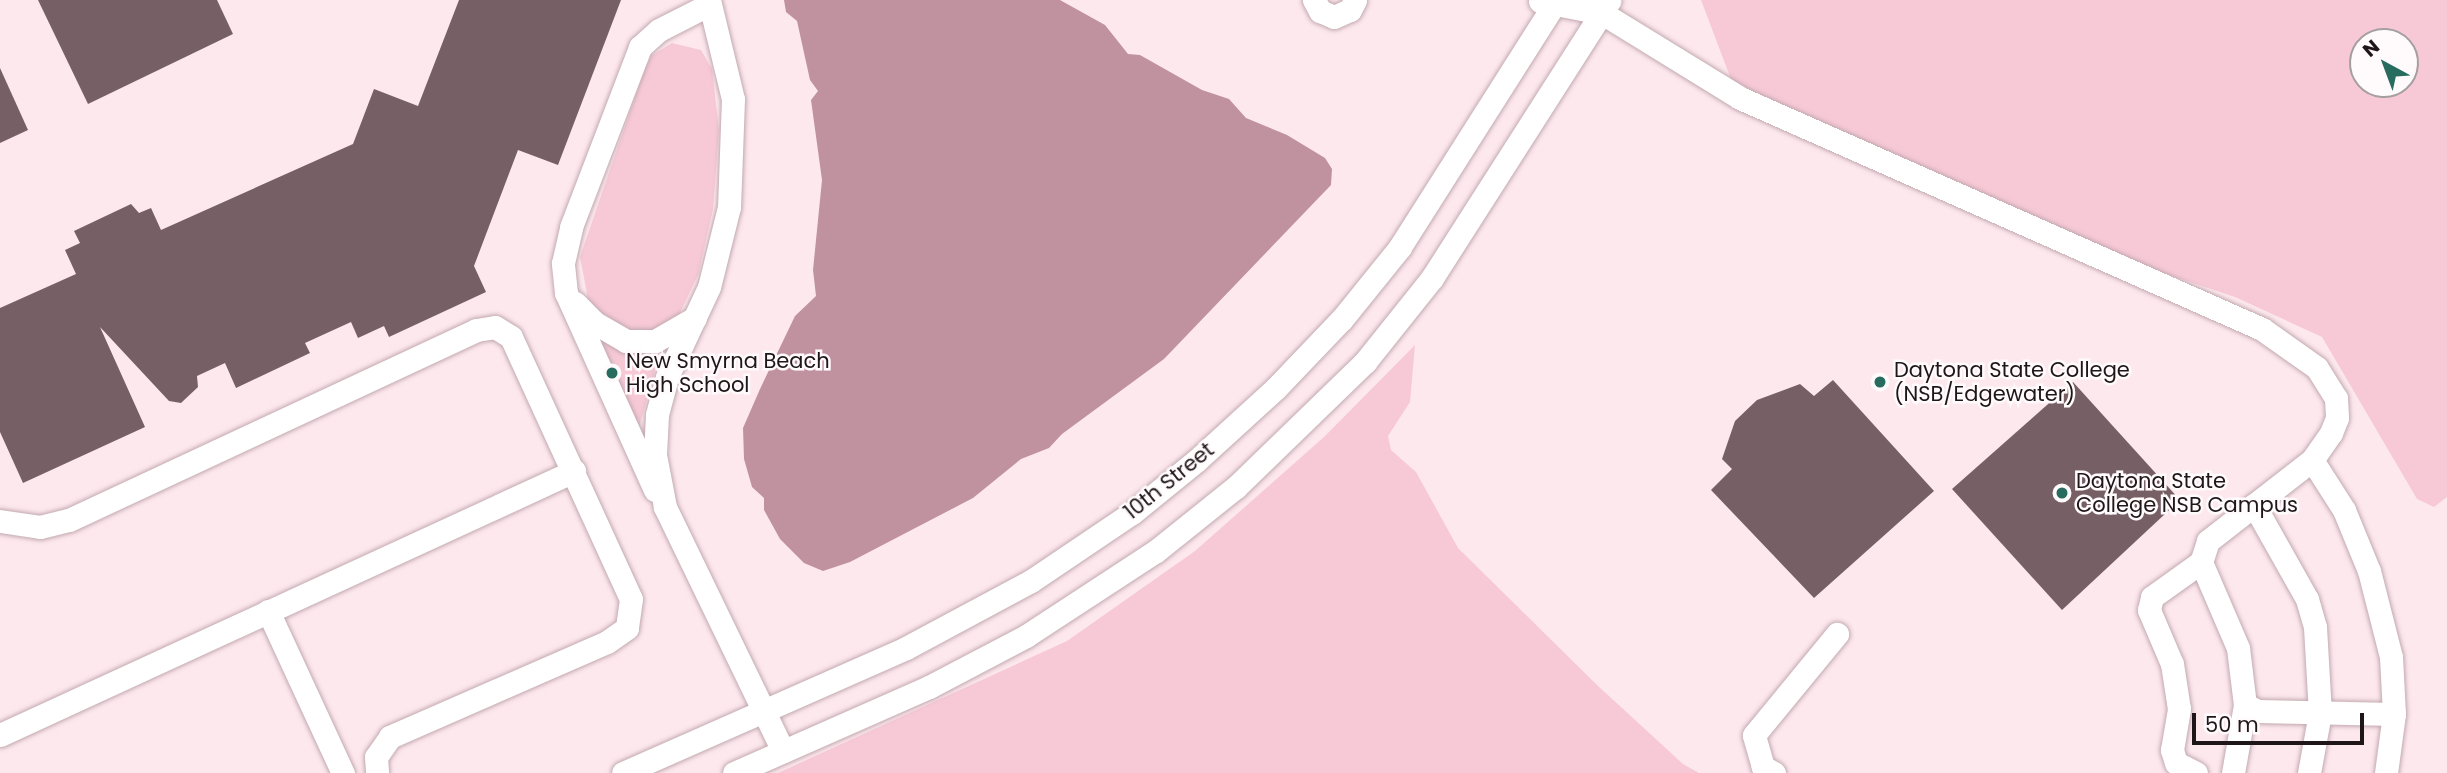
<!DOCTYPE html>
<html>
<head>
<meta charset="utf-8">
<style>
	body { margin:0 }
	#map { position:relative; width:2447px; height:773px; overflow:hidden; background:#fde8ee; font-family:Poppins,sans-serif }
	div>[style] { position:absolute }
	.green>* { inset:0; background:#f7c9d6 }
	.water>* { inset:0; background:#c092a0 }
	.building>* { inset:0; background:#766066 }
	.roads { filter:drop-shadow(0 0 2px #c2a9b0) drop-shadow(0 0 2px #c2a9b0) }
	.minor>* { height:23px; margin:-11.5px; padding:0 11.5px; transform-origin:11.5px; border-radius:11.5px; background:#fff }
	.dots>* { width:19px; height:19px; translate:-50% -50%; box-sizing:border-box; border:4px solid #fffafb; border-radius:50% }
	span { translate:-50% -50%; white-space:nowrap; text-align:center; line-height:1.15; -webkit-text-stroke:5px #fffafb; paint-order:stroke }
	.poi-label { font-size:21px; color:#1f1619 }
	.left { translate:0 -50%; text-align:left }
	.street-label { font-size:21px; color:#1f1619 }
	.north { position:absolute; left:2349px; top:28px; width:70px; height:70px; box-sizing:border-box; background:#fffafb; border:2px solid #a59fa1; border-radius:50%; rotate:319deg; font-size:19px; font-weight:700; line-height:28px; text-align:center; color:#1f1619 }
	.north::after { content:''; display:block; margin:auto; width:24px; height:32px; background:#276c5f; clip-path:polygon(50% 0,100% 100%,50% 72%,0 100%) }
	.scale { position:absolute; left:2192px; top:713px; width:172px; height:32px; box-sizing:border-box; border:4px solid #1f1619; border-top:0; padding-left:9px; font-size:21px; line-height:24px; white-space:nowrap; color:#1f1619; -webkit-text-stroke:5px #fffafb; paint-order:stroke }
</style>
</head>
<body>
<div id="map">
	<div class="green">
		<i style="clip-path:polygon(evenodd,1701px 0,2447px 0,2447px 497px,2434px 507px,2417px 499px,2322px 337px,2235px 297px,2160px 272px,1743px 88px,1732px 82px,1701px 0,2363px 42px,2405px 42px,2405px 84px,2363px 84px,2363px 42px)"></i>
		<i style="clip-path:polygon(672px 43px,701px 50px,712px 69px,719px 130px,713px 209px,698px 275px,679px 315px,653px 332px,622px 331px,598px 314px,588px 299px,580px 257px,644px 71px,651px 56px)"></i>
		<i style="clip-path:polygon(597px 338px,661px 349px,638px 431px)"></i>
		<i style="clip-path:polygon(1415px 345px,1410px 402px,1388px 436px,1391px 450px,1416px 472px,1458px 548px,1597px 685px,1683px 764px,1699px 773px,778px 773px,1067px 641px,1195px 551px,1324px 437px)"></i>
	</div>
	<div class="water">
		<i style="clip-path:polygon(784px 0,1060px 0,1105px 25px,1128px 54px,1140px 55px,1202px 90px,1229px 99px,1246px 118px,1287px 135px,1325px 158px,1332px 169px,1331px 185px,1164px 359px,1062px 434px,1049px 448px,1021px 459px,973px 498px,850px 562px,823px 571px,804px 563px,780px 539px,764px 510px,764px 498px,752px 487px,744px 459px,743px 428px,760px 389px,795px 316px,816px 296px,813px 270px,822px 180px,811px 100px,818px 91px,810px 80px,797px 21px,786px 12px)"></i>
	</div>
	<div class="building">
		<i style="clip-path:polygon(38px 0,217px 0,233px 34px,88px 104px)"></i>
		<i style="clip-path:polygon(459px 0,621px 0,558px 165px,518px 150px,474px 266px,486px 292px,389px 337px,384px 326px,358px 338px,351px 322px,305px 343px,310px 353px,236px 388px,225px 363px,197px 376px,198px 387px,181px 403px,169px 401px,100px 327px,145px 427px,23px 483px,0 432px,0 308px,76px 274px,65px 250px,80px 243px,74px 231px,131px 204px,139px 213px,151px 208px,161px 230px,353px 144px,374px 89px,418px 106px)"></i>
		<i style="clip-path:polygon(0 68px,28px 130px,0 143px)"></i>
		<i style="clip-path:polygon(1833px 380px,1934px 491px,1814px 598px,1711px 490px,1732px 469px,1722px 459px,1735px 421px,1757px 400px,1800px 384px,1814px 396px)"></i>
		<i style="clip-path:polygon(2073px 382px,2180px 500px,2062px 610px,1952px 489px)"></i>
	</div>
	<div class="roads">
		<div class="minor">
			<i style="left:709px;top:0;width:102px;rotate:76.4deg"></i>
			<i style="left:733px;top:99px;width:108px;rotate:92.1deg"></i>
			<i style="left:729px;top:207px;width:82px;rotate:104deg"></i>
			<i style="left:709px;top:287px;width:99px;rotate:115deg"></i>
			<i style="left:667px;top:377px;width:39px;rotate:105deg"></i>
			<i style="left:657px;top:415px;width:40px;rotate:92.9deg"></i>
			<i style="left:655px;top:455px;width:53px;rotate:79.1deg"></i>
			<i style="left:665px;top:507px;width:271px;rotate:64.2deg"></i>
			<i style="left:1314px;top:0;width:13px;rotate:61deg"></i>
			<i style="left:1320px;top:11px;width:15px;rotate:23deg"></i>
			<i style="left:1334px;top:17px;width:17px;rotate:-24deg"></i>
			<i style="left:1350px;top:10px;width:11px;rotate:-63deg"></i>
			<i style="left:1591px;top:0;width:17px;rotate:50deg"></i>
			<i style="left:1602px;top:13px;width:162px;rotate:31.6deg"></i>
			<i style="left:1740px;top:98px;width:571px;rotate:23.87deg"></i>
			<i style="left:2262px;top:329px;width:67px;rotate:35.3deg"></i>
			<i style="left:2317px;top:368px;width:36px;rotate:58deg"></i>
			<i style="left:2336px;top:398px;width:20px;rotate:87deg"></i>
			<i style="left:2337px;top:418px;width:16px;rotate:112deg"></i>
			<i style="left:2331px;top:433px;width:33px;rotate:125deg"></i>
			<i style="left:2312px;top:460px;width:132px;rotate:142.1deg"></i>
			<i style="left:2208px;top:541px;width:22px;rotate:108deg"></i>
			<i style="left:2201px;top:562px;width:94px;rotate:66.7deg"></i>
			<i style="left:2238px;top:648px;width:57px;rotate:83deg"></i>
			<i style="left:2245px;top:705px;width:14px;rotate:25deg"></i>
			<i style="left:2258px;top:711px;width:136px;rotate:1.3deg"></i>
			<i style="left:2394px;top:714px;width:57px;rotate:-93deg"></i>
			<i style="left:2391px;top:657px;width:89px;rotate:-104.3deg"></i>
			<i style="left:2369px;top:571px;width:66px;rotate:-112.3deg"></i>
			<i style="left:2344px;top:510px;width:59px;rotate:-122.6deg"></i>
			<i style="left:1540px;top:1px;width:63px;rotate:11deg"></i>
			<i style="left:575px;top:303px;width:28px;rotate:45deg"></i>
			<i style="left:595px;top:323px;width:36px;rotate:30deg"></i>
			<i style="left:626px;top:341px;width:29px"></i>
			<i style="left:655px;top:341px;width:46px;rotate:-29.9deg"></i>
			<i style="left:655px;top:490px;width:216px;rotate:-114.3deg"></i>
			<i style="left:566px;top:293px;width:30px;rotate:-96deg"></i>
			<i style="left:563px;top:263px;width:37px;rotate:-77deg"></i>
			<i style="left:571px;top:227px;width:193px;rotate:-69deg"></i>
			<i style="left:640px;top:47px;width:25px;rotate:-42deg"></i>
			<i style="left:659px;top:30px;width:57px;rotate:-27deg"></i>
			<i style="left:2254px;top:505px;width:108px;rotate:60.6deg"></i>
			<i style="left:2307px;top:599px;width:29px;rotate:74deg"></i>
			<i style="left:2315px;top:627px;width:86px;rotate:86.7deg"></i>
			<i style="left:2320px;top:713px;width:61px;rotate:100.4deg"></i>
			<i style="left:0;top:521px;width:40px;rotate:8.5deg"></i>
			<i style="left:40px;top:527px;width:30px;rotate:-14deg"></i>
			<i style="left:69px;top:520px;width:449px;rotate:-25deg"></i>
			<i style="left:476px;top:330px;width:19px;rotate:-9deg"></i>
			<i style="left:495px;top:327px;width:19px;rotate:32deg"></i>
			<i style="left:511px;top:337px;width:288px;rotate:65.4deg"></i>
			<i style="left:631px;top:599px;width:29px;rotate:98deg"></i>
			<i style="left:627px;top:628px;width:24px;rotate:145deg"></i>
			<i style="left:607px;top:642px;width:237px;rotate:156.4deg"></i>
			<i style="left:390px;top:737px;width:24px;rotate:125deg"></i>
			<i style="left:376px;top:757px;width:16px;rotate:86deg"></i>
			<i style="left:268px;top:611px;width:179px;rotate:65.2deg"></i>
			<i style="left:0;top:735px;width:632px;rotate:-24.7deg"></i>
			<i style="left:623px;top:773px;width:309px;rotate:-23.8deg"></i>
			<i style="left:906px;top:648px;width:142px;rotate:-28.2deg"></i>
			<i style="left:1031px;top:581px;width:122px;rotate:-34deg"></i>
			<i style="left:1132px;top:513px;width:82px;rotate:-39.1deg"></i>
			<i style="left:1196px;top:461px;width:108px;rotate:-42.4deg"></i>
			<i style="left:1276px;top:388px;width:95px;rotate:-46.3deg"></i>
			<i style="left:1342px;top:319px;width:92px;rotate:-51.1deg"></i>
			<i style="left:1400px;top:247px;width:293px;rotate:-57.6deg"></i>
			<i style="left:734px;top:773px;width:213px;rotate:-23.8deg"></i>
			<i style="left:929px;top:687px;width:110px;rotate:-27.7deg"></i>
			<i style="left:1026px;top:636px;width:155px;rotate:-33.2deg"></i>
			<i style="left:1156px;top:551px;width:102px;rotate:-38.7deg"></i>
			<i style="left:1236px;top:487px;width:180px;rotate:-44.1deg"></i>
			<i style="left:1365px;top:362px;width:107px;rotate:-51.4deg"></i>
			<i style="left:1432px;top:278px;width:329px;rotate:-57.4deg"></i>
			<i style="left:1774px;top:773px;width:13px;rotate:-151deg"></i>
			<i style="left:1763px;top:767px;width:33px;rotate:-106deg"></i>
			<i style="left:1754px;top:735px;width:131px;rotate:-50.6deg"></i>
			<i style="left:2196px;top:773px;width:22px;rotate:-153deg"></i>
			<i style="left:2176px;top:763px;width:14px;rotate:-107deg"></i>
			<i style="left:2172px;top:750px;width:42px;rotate:-80.3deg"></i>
			<i style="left:2179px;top:709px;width:46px;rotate:-98.8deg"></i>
			<i style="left:2172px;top:664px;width:59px;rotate:-113.1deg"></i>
			<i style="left:2149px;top:610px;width:13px;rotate:-77deg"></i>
			<i style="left:2152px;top:597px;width:60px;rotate:-35.5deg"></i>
			<i style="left:2233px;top:773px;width:69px;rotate:-80deg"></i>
			<i style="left:2386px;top:773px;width:60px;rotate:-82.3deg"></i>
		</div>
	</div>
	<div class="dots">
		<i style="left:612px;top:373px;background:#276c5f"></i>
		<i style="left:1880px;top:382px;background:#276c5f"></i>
		<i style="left:2062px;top:493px;background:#276c5f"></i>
	</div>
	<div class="poi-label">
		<span class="left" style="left:626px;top:373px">New Smyrna Beach<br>High School</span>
		<span class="left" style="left:1894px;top:382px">Daytona State College<br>(NSB/Edgewater)</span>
		<span class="left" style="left:2076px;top:493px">Daytona State<br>College NSB Campus</span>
	</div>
	<div class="street-label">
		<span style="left:1169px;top:481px;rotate:-39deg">10th Street</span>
	</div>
	<div class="north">N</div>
	<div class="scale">50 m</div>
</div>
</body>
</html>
